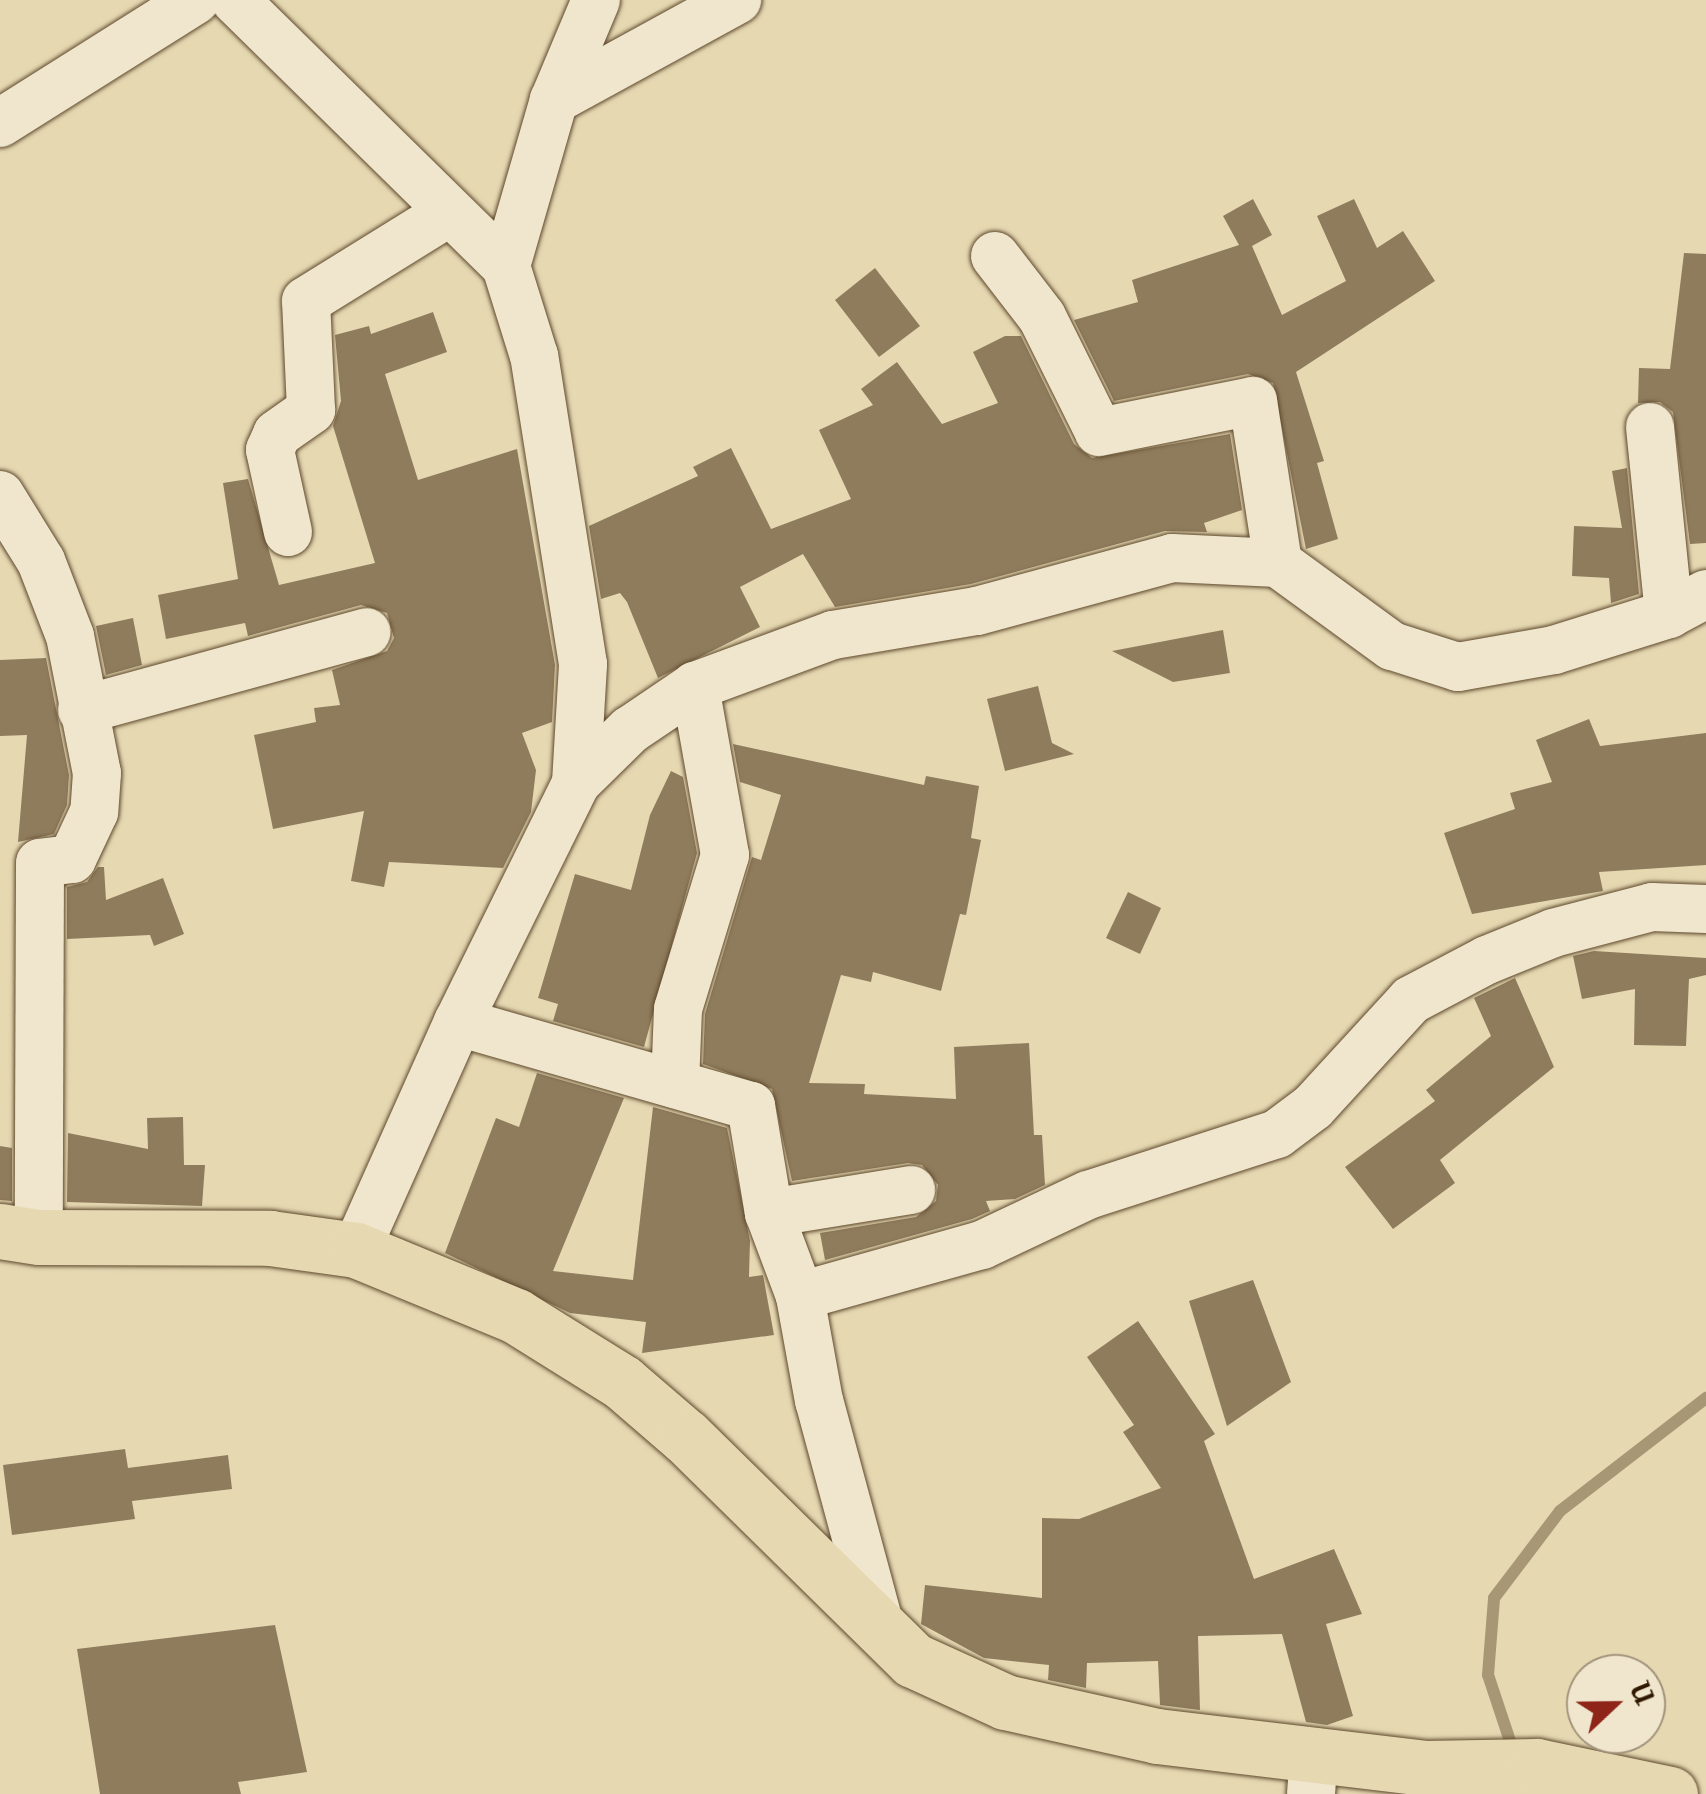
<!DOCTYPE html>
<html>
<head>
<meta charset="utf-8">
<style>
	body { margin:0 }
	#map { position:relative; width:1706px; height:1794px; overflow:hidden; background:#e6d9b2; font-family:"IM FELL French Canon",serif }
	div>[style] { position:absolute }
	.stream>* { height:12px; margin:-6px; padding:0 6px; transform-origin:6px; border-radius:6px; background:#a89775 }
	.building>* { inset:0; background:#8f7c5d }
	.roads { filter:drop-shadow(0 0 2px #5e482c) drop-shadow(0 0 2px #5e482c) }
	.minor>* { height:48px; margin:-24px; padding:0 24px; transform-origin:24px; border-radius:24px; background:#efe6cd }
	.major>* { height:55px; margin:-27.5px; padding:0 27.5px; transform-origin:27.5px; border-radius:27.5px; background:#e6d9b2 }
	span { translate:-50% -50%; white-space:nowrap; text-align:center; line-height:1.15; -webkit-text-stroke:8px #efe6cd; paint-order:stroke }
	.north { position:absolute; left:1566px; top:1654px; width:100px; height:100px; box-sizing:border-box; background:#efe6cd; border:2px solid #a3937b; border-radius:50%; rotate:68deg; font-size:28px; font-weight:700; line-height:40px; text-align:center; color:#311700 }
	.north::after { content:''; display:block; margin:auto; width:35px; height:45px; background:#8f2418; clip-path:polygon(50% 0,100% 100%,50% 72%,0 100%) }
</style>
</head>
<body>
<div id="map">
	<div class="stream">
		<i style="left:1514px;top:1753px;width:82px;rotate:-108.4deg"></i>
		<i style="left:1488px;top:1675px;width:77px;rotate:-85.5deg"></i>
		<i style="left:1494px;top:1598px;width:109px;rotate:-52.8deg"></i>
		<i style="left:1560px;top:1511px;width:185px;rotate:-37.7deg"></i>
	</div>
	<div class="building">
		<i style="clip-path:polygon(1253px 199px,1272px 235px,1252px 246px,1282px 315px,1346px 281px,1317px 216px,1354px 199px,1377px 248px,1403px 231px,1435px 281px,1296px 372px,1324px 461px,1317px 463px,1338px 539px,1306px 549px,1273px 383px,1248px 374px,1114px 401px,1074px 320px,1138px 302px,1132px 280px,1239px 245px,1223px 216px)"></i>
		<i style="clip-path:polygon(1684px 253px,1706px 254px,1706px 543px,1690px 544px,1673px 412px,1660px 402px,1638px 403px,1639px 368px,1670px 369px)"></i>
		<i style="clip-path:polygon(875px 268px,920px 326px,879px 357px,835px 300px)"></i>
		<i style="clip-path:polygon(433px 312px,447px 352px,385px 374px,418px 480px,517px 449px,555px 665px,552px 722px,522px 733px,536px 770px,531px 812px,503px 868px,389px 862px,384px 887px,351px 881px,364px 811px,273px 829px,254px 735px,316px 722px,314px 708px,340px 705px,332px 670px,387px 651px,394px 638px,387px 613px,361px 605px,248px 636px,245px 623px,166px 639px,158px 595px,238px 579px,223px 483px,248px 479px,279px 585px,375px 563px,333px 426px,341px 401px,335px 335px,369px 326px,371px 334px)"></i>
		<i style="clip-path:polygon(1005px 336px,1021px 336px,1074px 444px,1092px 458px,1230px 434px,1242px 510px,1204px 523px,1207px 532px,1165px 531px,971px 584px,835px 607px,803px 554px,740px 587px,760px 627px,658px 678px,627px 602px,620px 593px,601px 599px,589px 526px,698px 476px,693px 467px,731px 448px,771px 529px,851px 499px,819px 430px,873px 405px,861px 389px,897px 362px,942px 424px,998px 403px,973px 352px)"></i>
		<i style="clip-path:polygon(1627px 468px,1639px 594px,1611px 603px,1609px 578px,1572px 576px,1574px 526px,1622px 528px,1612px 471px)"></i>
		<i style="clip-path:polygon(133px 618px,142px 665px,106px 675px,96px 626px)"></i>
		<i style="clip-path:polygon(1223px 630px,1230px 673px,1173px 682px,1112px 651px)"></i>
		<i style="clip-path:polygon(46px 658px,69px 775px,67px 805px,54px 834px,18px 842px,27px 735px,0 736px,0 660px)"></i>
		<i style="clip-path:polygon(1038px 686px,1052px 743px,1074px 754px,1005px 771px,987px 699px)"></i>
		<i style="clip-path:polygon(1589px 719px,1600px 746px,1706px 733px,1706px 865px,1599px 872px,1603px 891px,1472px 914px,1444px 833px,1515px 809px,1510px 793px,1552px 782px,1536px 740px)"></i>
		<i style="clip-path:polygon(733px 744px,924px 785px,926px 776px,979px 786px,971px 838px,981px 840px,966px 915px,960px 914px,941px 991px,873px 972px,871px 982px,841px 975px,809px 1083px,865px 1084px,864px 1094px,956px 1099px,954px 1047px,1029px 1043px,1034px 1135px,1042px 1135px,1045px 1185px,1015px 1199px,986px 1201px,990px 1211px,972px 1219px,825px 1260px,820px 1233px,916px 1217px,936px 1201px,938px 1185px,922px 1165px,908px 1163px,792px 1181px,772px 1089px,703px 1064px,705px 1014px,752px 857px,761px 860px,781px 795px,740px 782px)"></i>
		<i style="clip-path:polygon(671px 771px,683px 777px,697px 853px,644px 1047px,553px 1021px,558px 1004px,538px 998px,575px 874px,631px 890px,650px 815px)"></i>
		<i style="clip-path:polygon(98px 867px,104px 867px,106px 900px,163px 878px,184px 934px,154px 946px,150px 935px,67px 939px,67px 887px,87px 882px)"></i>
		<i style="clip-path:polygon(1128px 892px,1161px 908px,1140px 954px,1106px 938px)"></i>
		<i style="clip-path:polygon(1594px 951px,1706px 958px,1706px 975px,1689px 979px,1686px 1046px,1634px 1045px,1635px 989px,1582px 999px,1573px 956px)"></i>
		<i style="clip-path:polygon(1515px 978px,1554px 1067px,1440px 1160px,1455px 1183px,1393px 1229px,1345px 1167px,1435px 1101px,1426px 1090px,1491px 1036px,1474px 998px)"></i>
		<i style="clip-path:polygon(537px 1073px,624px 1098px,553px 1271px,633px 1280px,653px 1107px,727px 1128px,750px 1241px,749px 1277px,763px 1275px,774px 1335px,642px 1353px,646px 1322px,570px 1313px,445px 1253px,496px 1118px,519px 1127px)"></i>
		<i style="clip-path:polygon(183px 1117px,184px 1165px,205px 1165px,202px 1206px,67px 1202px,68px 1133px,148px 1149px,147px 1118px)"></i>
		<i style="clip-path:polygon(0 1146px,12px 1148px,12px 1201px,0 1200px)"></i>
		<i style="clip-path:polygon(1253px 1280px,1291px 1382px,1227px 1426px,1189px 1301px)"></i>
		<i style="clip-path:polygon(1138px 1321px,1215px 1434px,1204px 1441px,1254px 1579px,1334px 1549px,1362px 1614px,1326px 1624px,1353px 1716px,1327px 1725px,1306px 1722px,1282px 1634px,1198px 1636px,1200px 1710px,1160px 1705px,1158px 1661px,1087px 1663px,1086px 1688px,1048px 1680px,1049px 1665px,984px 1658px,921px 1624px,925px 1585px,1042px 1598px,1042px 1518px,1079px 1519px,1161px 1488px,1123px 1432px,1134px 1425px,1087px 1357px)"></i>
		<i style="clip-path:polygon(125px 1449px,128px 1468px,228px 1455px,232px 1489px,132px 1501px,135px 1519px,12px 1535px,3px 1465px)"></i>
		<i style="clip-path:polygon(275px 1625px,307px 1772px,238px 1782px,241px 1794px,100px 1794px,77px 1649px)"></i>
	</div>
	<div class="roads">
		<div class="minor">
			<i style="left:235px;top:0;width:380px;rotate:44.5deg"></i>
			<i style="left:554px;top:100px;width:209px;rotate:-28.7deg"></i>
			<i style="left:0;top:123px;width:231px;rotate:-32.2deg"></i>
			<i style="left:995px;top:256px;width:77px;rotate:52.4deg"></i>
			<i style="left:1042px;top:317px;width:128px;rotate:63.6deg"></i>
			<i style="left:1099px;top:432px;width:157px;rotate:-11.4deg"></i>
			<i style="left:1253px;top:401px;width:164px;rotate:81.2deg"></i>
			<i style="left:1650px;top:427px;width:188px;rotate:84.2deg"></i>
			<i style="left:0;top:495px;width:78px;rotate:58.2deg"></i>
			<i style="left:41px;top:561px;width:80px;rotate:68.9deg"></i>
			<i style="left:70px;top:636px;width:140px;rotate:78.9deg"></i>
			<i style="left:97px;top:773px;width:39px;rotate:94deg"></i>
			<i style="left:94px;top:812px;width:52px;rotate:115.1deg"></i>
			<i style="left:72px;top:859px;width:32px;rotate:173deg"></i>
			<i style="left:40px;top:863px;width:374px;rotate:90.2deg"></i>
			<i style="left:288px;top:532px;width:84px;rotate:-102.4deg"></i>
			<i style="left:270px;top:450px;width:17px;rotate:-66deg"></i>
			<i style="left:277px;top:434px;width:42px;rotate:-35.2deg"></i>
			<i style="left:311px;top:410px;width:109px;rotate:-92.6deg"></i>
			<i style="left:306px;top:301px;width:167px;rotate:-31.8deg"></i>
			<i style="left:82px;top:710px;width:295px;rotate:-15.3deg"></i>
			<i style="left:576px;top:783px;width:119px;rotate:-86.6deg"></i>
			<i style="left:583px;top:664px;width:312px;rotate:-99deg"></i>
			<i style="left:534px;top:356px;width:94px;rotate:-107.3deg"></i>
			<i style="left:506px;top:266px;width:173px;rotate:-73.9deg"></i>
			<i style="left:554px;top:100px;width:108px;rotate:-67.2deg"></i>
			<i style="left:458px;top:1022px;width:305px;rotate:16deg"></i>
			<i style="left:751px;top:1106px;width:109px;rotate:80.5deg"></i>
			<i style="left:769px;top:1213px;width:89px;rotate:69.5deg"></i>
			<i style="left:675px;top:1084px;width:75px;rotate:-87.7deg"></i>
			<i style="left:678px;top:1009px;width:161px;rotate:-73deg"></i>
			<i style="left:725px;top:855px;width:172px;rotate:-100.1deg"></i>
			<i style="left:769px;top:1213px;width:144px;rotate:-9.2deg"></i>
			<i style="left:356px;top:1250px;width:250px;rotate:-65.9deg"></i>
			<i style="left:458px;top:1022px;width:267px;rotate:-63.7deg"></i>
			<i style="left:576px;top:783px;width:76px;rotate:-44.5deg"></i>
			<i style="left:630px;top:730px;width:78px;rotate:-34.1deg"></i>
			<i style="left:695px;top:686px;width:147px;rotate:-20.3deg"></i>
			<i style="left:833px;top:635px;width:146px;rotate:-9.5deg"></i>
			<i style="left:977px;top:611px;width:202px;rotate:-15.2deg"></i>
			<i style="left:1172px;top:558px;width:106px;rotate:2.7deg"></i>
			<i style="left:1278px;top:563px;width:141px;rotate:36.1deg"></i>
			<i style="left:1392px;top:646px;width:69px;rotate:17.7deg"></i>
			<i style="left:1458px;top:667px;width:97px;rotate:-10deg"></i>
			<i style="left:1554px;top:650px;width:121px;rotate:-17.4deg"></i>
			<i style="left:1669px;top:614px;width:42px;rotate:-28.4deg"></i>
			<i style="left:881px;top:1630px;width:237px;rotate:-105.1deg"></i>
			<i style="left:819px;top:1401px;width:107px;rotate:-100.3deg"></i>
			<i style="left:800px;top:1296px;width:189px;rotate:-15.7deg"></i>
			<i style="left:982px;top:1245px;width:117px;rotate:-25.3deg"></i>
			<i style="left:1088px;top:1195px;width:199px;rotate:-17.9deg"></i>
			<i style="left:1277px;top:1134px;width:45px;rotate:-36.9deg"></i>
			<i style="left:1313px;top:1107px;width:145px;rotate:-47.5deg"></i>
			<i style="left:1411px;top:1000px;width:86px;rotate:-27.8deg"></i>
			<i style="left:1487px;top:960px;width:71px;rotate:-22.2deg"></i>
			<i style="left:1553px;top:933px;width:102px;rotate:-14.7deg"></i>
			<i style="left:1652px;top:907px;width:54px;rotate:2.1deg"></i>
			<i style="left:1311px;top:1794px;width:42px;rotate:-85.9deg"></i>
		</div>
		<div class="major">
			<i style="left:0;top:1231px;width:39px;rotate:9deg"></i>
			<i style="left:39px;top:1237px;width:231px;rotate:0.2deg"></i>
			<i style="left:270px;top:1238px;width:87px;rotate:7.9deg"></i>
			<i style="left:356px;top:1250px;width:173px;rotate:22.4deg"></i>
			<i style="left:516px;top:1316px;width:125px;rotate:31.9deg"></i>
			<i style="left:622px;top:1382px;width:84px;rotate:40.7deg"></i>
			<i style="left:686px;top:1437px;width:318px;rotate:44.5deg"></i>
			<i style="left:913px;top:1660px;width:101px;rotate:24.5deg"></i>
			<i style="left:1005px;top:1702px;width:156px;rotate:12.6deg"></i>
			<i style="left:1157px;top:1736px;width:269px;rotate:6.8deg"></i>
			<i style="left:1424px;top:1768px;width:113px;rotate:-1deg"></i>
			<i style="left:1537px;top:1766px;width:136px;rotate:11.9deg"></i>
		</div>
	</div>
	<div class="north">U</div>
</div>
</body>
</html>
